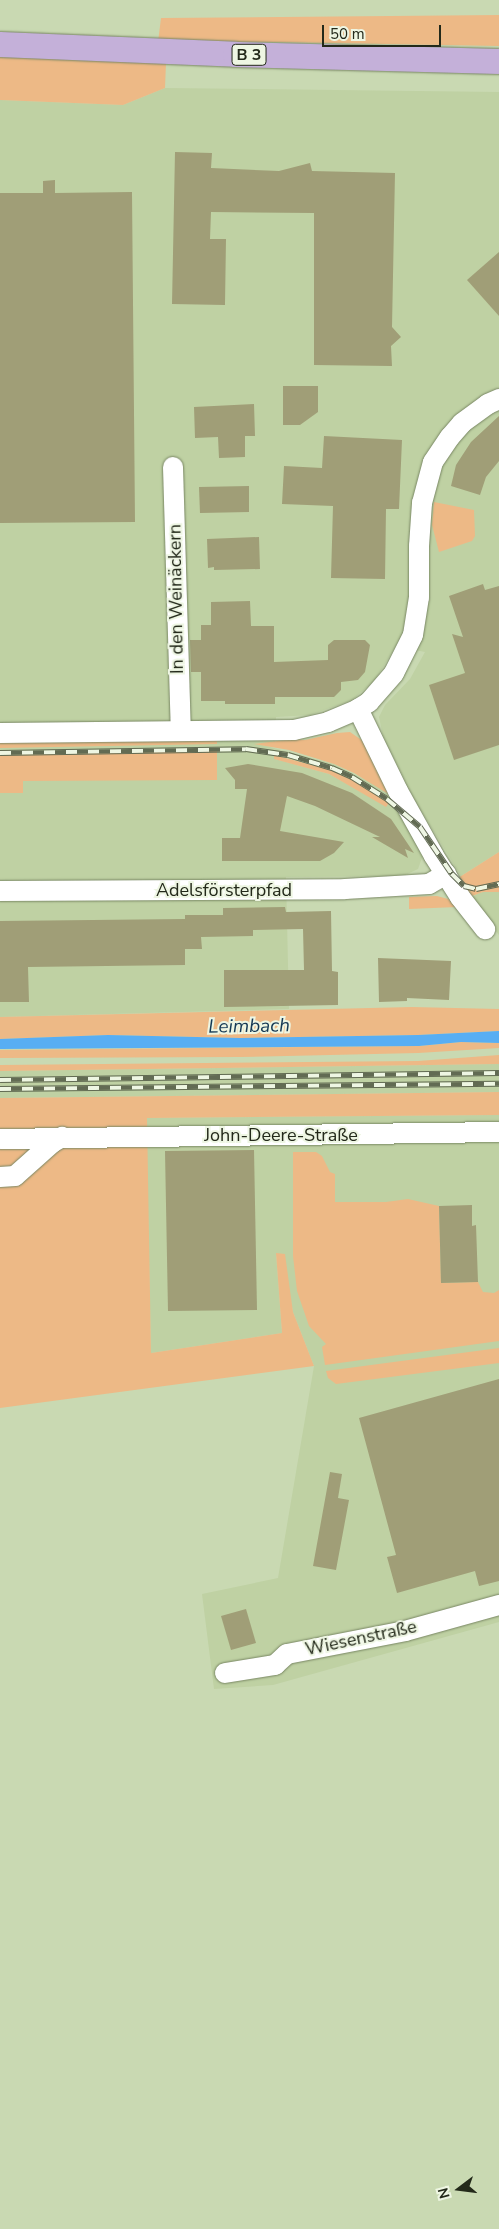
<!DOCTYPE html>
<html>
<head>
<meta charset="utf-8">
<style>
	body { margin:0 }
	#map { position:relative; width:499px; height:2229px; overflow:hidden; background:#c9d9b2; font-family:"Nunito Sans",sans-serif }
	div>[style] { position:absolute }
	.built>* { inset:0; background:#bfd1a3 }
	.green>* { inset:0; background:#edb986 }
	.water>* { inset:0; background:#58aef3 }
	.building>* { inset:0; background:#a09e77 }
	.roads { filter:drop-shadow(0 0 1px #788663) drop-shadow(0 0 1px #788663) }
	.minor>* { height:20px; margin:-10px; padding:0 10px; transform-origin:10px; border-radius:10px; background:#fff }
	.major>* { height:25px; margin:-12.5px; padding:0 12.5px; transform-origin:12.5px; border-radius:12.5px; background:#c4b0d9 }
	.rail>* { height:5.5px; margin-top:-2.75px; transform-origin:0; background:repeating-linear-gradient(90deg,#eef6e3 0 11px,#626b53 0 22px); box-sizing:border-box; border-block:1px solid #626b53 }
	span { translate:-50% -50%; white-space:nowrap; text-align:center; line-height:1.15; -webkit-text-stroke:4px #eef6e3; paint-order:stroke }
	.shield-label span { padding:1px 4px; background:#eef6e3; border:1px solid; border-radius:4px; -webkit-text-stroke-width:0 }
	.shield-label { font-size:16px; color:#23291a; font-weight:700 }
	.street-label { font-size:18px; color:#23291a }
	.water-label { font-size:19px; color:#153955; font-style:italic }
	.north { position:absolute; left:434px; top:2164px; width:50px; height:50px; -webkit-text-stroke:4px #eef6e3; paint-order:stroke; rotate:255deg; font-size:14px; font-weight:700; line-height:20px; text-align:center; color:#23291a }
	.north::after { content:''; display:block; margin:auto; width:18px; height:22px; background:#23291a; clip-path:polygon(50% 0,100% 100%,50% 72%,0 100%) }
	.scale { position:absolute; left:322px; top:25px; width:119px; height:22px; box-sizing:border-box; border:2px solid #23291a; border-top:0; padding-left:6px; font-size:15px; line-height:18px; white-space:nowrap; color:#23291a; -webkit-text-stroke:4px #eef6e3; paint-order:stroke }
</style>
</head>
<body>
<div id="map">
	<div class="built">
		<i style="clip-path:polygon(evenodd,165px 88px,499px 92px,499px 852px,461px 876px,414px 799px,383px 736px,379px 717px,385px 705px,410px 679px,425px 652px,396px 646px,375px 680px,352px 700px,310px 715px,276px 717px,275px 743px,255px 743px,334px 764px,378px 786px,390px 795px,389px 803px,398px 813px,401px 811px,423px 855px,418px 869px,403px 876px,286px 877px,289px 1009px,0 1017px,0 100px,123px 105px,165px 88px,274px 755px,331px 770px,351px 779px,386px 800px,386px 806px,329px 774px,275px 759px,274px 755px)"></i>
		<i style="clip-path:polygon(483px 892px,499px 892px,499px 935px,470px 899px,477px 894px)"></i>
		<i style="clip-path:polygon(499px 1064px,499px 1092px,0 1098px,0 1071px)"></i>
		<i style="clip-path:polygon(499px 1115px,499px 1622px,273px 1685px,214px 1689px,202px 1594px,278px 1578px,314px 1366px,293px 1312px,289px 1291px,276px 1253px,282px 1333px,151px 1353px,146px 1118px)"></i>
	</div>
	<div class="green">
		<i style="clip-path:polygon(499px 15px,499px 46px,273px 42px,158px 42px,161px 18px)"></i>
		<i style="clip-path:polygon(0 56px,166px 63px,165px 88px,123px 105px,0 100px)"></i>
		<i style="clip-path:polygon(434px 502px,474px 510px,475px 536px,472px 541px,439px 552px,432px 525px)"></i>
		<i style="clip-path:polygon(350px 732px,363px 741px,390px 795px,354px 773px,334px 764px,289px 750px,254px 744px,293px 739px,305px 740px,337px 733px)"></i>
		<i style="clip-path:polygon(217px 740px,217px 744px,0 748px,0 742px)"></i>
		<i style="clip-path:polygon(217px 751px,217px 780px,23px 781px,23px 793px,0 793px,0 755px)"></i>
		<i style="clip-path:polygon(274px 755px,331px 770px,351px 779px,389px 803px,386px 807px,329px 774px,274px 759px)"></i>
		<i style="clip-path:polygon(499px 852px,499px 892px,483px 892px,472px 896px,458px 878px)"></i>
		<i style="clip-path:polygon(437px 896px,448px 899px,457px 907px,409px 909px,409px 897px)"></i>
		<i style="clip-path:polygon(412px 1007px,499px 1009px,499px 1031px,418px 1035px,240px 1038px,108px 1035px,0 1039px,0 1017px)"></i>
		<i style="clip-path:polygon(461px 1042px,499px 1043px,499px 1048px,418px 1053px,240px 1057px,0 1058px,0 1050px,419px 1046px)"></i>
		<i style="clip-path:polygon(499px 1055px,499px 1064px,0 1071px,0 1065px,418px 1061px)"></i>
		<i style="clip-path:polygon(499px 1092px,499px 1115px,147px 1118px,151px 1353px,282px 1333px,276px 1253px,285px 1254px,293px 1312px,314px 1366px,0 1408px,0 1098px)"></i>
		<i style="clip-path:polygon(293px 1152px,316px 1152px,322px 1156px,330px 1172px,335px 1174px,335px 1202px,386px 1202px,408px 1199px,439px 1206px,441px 1283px,478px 1282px,483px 1292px,494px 1293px,499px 1290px,499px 1341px,325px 1365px,322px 1347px,326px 1344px,309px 1326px,297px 1291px,293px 1256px)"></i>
		<i style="clip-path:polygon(499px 1348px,499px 1363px,336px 1384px,328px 1378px,326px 1371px)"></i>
	</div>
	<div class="water">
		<i style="clip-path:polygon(499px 1031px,499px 1043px,461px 1042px,419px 1046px,0 1049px,0 1039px,108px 1035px,240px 1038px,418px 1035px)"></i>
	</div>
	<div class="building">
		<i style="clip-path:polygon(175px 152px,212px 153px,211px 168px,279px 171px,310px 163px,312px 171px,395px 173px,392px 327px,401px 337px,391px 346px,392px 366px,314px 365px,314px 213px,211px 212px,210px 239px,226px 239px,225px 305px,172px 304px)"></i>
		<i style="clip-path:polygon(55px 180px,55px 193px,132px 192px,135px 522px,0 523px,0 193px,43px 193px,43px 181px)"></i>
		<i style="clip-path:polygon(499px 252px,499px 316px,467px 280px)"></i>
		<i style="clip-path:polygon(283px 386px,318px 386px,318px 412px,300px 425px,283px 425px)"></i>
		<i style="clip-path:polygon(254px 404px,255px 436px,245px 436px,245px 457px,219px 458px,218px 437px,195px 438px,194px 407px)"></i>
		<i style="clip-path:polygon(499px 416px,499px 461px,486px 477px,480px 495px,451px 486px,456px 465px,471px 442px)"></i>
		<i style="clip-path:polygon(324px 436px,402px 440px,399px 509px,386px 509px,385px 579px,331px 578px,333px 506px,282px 504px,284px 466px,322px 468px)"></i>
		<i style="clip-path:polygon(249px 486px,249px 512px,200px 513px,199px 487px)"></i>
		<i style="clip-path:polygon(259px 537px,260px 569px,214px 570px,214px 567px,208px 568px,207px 539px)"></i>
		<i style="clip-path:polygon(483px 584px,485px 590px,499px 586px,499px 745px,454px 760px,429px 685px,465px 673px,452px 634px,463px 637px,449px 596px)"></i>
		<i style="clip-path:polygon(250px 601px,251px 626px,274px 626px,274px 662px,328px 660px,328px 645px,334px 640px,365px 640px,370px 645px,365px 672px,358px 680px,341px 682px,341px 690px,334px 697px,275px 697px,275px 704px,225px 704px,225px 701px,201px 701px,201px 672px,191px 672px,190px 640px,201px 640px,201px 625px,211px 625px,211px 602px)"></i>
		<i style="clip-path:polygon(248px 764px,302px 773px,352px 793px,391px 819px,414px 853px,405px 849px,408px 858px,372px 837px,380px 837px,315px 806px,287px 796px,280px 831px,344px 842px,334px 853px,320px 861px,222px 861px,222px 838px,240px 838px,247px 789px,235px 789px,235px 780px,225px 768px)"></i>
		<i style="clip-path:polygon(285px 907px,286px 912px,331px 911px,332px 971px,338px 972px,338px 1005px,224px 1007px,224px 970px,304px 970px,303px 929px,253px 930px,253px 936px,201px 937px,202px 949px,185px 949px,185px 965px,28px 967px,29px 1002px,0 1002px,0 921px,185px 919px,185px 915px,223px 915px,223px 908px)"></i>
		<i style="clip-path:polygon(378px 958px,451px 961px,449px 1000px,407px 998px,407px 1001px,379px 1002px)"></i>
		<i style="clip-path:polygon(254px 1150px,257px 1310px,168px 1311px,165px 1151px)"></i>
		<i style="clip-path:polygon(472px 1205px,472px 1226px,476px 1225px,478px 1282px,441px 1283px,439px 1206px)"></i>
		<i style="clip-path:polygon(499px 1379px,499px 1581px,479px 1586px,475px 1571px,397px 1593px,387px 1557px,396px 1555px,359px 1418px)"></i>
		<i style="clip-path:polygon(330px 1472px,342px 1474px,338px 1498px,349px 1500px,336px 1570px,313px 1566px)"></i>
		<i style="clip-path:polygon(246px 1609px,256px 1643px,231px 1650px,221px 1616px)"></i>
	</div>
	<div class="roads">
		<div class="minor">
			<i style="left:173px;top:467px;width:264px;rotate:88.3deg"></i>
			<i style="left:358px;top:709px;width:91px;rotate:64deg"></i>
			<i style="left:398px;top:791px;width:74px;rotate:61deg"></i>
			<i style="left:434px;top:856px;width:49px;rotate:57.6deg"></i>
			<i style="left:460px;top:897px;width:41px;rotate:52deg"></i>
			<i style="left:0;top:733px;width:294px;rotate:-0.6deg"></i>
			<i style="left:294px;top:730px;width:35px;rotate:-13deg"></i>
			<i style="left:328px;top:722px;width:33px;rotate:-23deg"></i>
			<i style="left:358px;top:709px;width:13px;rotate:-32deg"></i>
			<i style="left:369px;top:702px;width:38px;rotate:-49deg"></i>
			<i style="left:394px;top:673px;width:42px;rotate:-63.4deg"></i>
			<i style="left:413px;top:635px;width:38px;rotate:-81deg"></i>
			<i style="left:419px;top:597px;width:51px;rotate:-90deg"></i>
			<i style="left:419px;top:546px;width:43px;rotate:-86deg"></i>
			<i style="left:422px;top:503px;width:42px;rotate:-75deg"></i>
			<i style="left:433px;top:462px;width:30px;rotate:-56deg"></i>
			<i style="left:450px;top:437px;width:18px;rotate:-49deg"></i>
			<i style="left:462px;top:423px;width:32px;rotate:-36deg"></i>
			<i style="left:488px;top:404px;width:12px;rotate:-24deg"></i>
			<i style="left:0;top:891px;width:345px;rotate:-0.3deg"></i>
			<i style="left:345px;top:889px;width:84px;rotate:-3.4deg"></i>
			<i style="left:429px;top:884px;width:20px;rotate:-30deg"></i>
			<i style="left:0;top:1139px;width:499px;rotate:-0.8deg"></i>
			<i style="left:0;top:1177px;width:15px;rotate:-4deg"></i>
			<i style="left:15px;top:1176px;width:50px;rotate:-41.7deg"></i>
			<i style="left:52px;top:1143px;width:12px;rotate:-31deg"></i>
			<i style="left:225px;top:1673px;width:51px;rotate:-9.1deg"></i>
			<i style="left:275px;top:1665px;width:16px;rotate:-43deg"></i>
			<i style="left:287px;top:1654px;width:120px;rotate:-11deg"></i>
			<i style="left:405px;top:1631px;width:98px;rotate:-15.5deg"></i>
		</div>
		<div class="major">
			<i style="left:0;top:44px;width:235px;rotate:2.4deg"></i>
			<i style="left:235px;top:54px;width:264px;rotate:1.5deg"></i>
		</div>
	</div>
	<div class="rail">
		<i style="left:0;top:753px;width:246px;rotate:-0.9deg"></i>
		<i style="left:246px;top:749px;width:42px;rotate:8.1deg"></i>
		<i style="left:288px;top:755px;width:46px;rotate:16.5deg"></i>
		<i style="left:332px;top:768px;width:22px;rotate:24deg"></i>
		<i style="left:352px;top:777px;width:41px;rotate:32.2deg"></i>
		<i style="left:387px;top:799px;width:43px;rotate:40.3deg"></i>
		<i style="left:420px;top:827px;width:57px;rotate:55.8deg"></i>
		<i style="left:452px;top:874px;width:17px;rotate:45deg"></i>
		<i style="left:464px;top:886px;width:12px;rotate:14deg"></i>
		<i style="left:476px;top:889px;width:24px;rotate:-12deg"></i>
		<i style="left:0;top:1080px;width:499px;rotate:-0.8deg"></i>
		<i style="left:0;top:1089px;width:499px;rotate:-0.6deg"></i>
	</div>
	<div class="shield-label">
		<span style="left:249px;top:55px">B 3</span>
	</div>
	<div class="street-label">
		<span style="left:176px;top:599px;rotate:-91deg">In den Weinäckern</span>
		<span style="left:224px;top:890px">Adelsförsterpfad</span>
		<span style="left:281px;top:1135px">John-Deere-Straße</span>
		<span style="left:361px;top:1638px;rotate:-12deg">Wiesenstraße</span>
	</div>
	<div class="water-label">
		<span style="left:249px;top:1027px;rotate:-1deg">Leimbach</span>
	</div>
	<div class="north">N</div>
	<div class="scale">50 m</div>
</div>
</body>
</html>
